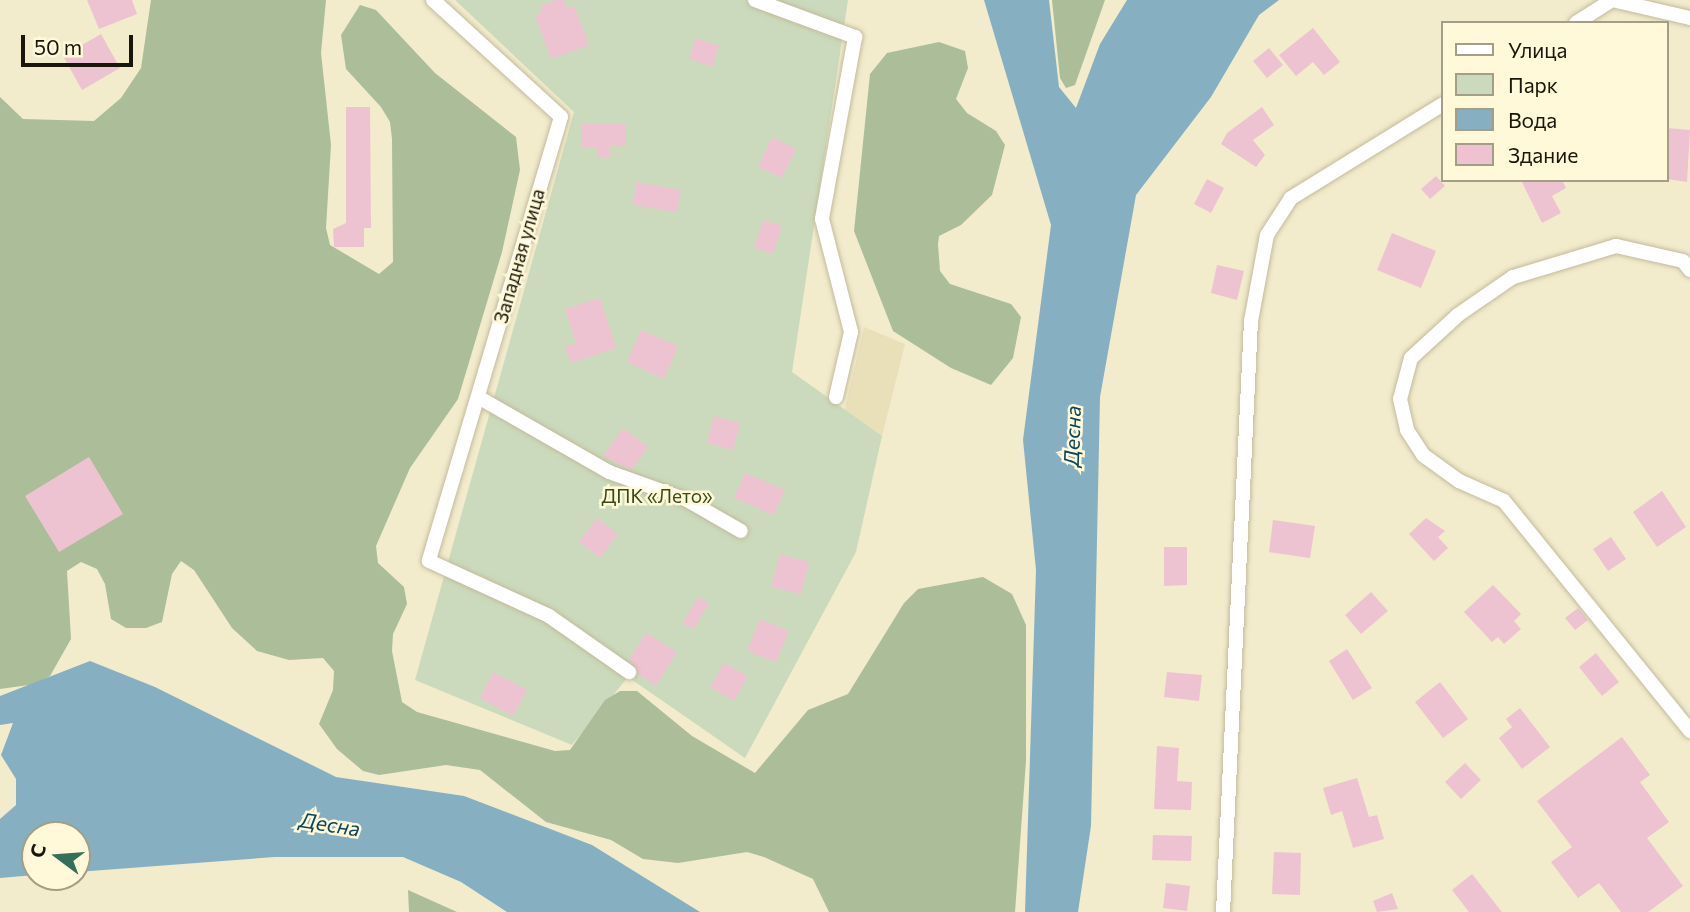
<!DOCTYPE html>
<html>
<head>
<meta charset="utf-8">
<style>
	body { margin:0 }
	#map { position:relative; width:1690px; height:912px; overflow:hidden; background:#f2ebcc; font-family:Commissioner,sans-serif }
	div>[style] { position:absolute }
	.built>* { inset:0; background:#e9e0ba }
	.green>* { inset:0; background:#cbdabc }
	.forest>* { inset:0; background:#acbd99 }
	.water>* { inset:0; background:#86b0c2 }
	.building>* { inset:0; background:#eec3d1 }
	.roads { filter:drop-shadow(0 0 2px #c2bb9d) drop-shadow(0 0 2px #c2bb9d) }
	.minor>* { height:14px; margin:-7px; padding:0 7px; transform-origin:7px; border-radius:7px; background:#fff }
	span { translate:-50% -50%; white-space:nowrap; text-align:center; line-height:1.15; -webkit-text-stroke:5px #fff8d9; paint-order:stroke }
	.street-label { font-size:19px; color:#19160b }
	.park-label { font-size:19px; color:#364c16 }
	.water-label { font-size:21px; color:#09465a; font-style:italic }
	.legend { position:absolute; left:1441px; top:21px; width:228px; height:161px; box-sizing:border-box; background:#fff8d9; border:2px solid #a39e87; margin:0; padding:9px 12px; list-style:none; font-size:21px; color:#19160b }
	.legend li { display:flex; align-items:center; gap:14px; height:35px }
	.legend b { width:35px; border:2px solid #a39e87 }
	.north { position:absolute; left:21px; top:821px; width:70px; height:70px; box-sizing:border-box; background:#fff8d9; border:2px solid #a39e87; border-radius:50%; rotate:286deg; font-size:19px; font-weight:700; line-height:28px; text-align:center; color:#19160b }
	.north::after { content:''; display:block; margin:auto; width:24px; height:32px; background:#346f58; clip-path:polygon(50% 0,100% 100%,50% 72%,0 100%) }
	.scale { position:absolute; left:21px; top:35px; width:112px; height:32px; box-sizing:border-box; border:4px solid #19160b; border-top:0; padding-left:9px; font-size:21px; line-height:24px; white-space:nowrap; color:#19160b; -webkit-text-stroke:5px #fff8d9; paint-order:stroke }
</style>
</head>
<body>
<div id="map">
	<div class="built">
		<i style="clip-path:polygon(864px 327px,905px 344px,882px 436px,844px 413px)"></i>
	</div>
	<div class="green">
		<i style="clip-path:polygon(455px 0,848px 0,792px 372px,882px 436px,856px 552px,745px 758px,628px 677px,572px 745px,415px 680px,574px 112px)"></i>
	</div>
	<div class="forest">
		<i style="clip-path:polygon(151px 0,326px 0,321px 53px,331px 145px,326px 228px,330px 245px,379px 274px,393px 262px,392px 139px,390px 122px,381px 107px,346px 69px,341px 35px,360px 5px,376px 10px,435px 73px,516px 137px,520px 170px,502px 252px,458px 399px,410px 468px,376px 546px,378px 563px,404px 587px,407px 604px,393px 634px,392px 651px,402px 702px,417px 712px,555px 751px,570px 750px,605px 700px,620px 691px,637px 691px,692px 736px,755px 773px,808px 710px,848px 694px,904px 603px,918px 589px,983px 577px,1012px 594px,1026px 625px,1026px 761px,1015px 912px,829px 912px,813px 879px,764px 857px,747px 852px,678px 863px,643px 859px,611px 840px,546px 822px,480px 770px,446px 765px,379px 775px,363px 771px,337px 749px,319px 724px,333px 690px,334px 671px,323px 658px,289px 660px,257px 651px,232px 628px,194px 570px,181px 561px,172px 574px,162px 622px,146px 628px,126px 628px,111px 619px,105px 584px,97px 569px,81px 562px,67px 571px,71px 639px,50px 676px,36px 684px,0 689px,0 97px,23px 119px,94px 121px,121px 98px,141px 68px)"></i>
		<i style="clip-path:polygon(1052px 0,1105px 0,1075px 85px,1066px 88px,1060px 78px)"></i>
		<i style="clip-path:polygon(939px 42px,965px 51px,968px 68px,956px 99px,967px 113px,996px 131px,1005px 145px,992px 195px,961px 225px,939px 236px,938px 244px,940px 271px,950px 284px,1011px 304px,1021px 317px,1013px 358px,991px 385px,951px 368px,893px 331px,854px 231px,870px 74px,887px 53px)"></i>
		<i style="clip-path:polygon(408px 890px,457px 912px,409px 912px)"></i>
	</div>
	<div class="water">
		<i style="clip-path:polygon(984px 0,1049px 0,1059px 87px,1076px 108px,1100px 44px,1127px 0,1279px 0,1259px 15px,1211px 97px,1136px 195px,1100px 397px,1091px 826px,1078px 912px,1025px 912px,1036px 570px,1023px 440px,1051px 225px)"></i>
		<i style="clip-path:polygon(90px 661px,155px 687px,336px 777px,464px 796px,592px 845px,700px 912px,507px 912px,461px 882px,403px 857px,275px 857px,77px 872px,77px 835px,35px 835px,35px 875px,0 878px,0 819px,16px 805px,16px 779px,1px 755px,13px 723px,0 725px,0 696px)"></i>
	</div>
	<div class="building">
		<i style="clip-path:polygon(87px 0,132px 0,137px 14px,99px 29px)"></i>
		<i style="clip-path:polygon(556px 0,564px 0,567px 8px,574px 6px,589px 45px,551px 59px,535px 15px,542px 12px,540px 6px)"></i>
		<i style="clip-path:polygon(1313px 28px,1340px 62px,1324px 75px,1313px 62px,1296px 76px,1279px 55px)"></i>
		<i style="clip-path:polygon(101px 34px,120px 68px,82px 90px,63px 56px)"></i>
		<i style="clip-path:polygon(696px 38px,719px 46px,712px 67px,689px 58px)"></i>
		<i style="clip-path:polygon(1269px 48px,1283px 65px,1267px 78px,1253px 61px)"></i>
		<i style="clip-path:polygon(346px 107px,370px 107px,371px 228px,364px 228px,364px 247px,334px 247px,333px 229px,346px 223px)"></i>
		<i style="clip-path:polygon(1262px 107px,1274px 125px,1253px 140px,1265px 155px,1256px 167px,1221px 144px,1227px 133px)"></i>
		<i style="clip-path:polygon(582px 124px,626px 124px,626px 146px,609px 146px,609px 157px,597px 157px,597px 147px,582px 147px)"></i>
		<i style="clip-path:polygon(1667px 128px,1690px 130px,1687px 182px,1667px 179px)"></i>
		<i style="clip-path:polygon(772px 137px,796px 149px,782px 178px,758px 167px)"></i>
		<i style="clip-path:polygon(1436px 176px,1445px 186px,1430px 199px,1421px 189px)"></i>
		<i style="clip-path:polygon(1207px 179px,1224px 188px,1211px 213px,1194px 204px)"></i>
		<i style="clip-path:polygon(1521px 180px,1562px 180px,1566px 188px,1552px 196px,1561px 213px,1542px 223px)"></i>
		<i style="clip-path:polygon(636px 182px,681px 190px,677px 212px,633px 205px)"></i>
		<i style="clip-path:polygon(763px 220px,782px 226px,773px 254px,754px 248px)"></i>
		<i style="clip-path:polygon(1392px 233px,1436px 251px,1421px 288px,1377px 270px)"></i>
		<i style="clip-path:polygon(1217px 265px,1244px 271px,1237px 300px,1211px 293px)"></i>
		<i style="clip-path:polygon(600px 298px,616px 348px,571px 363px,565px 347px,576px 343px,565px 309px)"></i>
		<i style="clip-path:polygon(641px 330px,678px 346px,664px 379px,627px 362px)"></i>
		<i style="clip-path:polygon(714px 416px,740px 423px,733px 450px,707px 443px)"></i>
		<i style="clip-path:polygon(623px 428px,648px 447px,631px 470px,603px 456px)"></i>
		<i style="clip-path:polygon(89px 457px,123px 514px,59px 552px,25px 496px)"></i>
		<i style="clip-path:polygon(745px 473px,785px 490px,774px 515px,734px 498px)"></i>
		<i style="clip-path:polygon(1662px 491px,1686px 527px,1657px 547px,1633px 512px)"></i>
		<i style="clip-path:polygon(597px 518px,618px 534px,600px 558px,579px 542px)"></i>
		<i style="clip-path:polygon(1426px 518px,1445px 531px,1438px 537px,1448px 548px,1434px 561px,1409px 534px)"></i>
		<i style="clip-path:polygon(1273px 520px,1315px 526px,1310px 558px,1269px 552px)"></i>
		<i style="clip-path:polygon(1611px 537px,1626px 559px,1608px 571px,1593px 549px)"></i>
		<i style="clip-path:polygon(1164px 547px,1187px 547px,1187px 585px,1164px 586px)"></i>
		<i style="clip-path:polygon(780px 554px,809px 562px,801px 594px,771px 587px)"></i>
		<i style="clip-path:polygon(1493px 585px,1521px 614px,1514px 621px,1521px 629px,1504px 644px,1498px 637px,1492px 642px,1464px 612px)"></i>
		<i style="clip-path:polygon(1371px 592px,1388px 611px,1361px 634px,1345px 615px)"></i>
		<i style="clip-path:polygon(698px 597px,709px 603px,694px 629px,682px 624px)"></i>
		<i style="clip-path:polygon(1578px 608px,1588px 620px,1575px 630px,1565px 618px)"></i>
		<i style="clip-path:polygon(760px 619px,789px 631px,776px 662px,747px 651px)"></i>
		<i style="clip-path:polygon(646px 633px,677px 652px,656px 686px,638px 674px,629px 660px)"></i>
		<i style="clip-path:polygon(1347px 649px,1372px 688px,1353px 700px,1329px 661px)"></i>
		<i style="clip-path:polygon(1596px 653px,1619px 682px,1602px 696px,1579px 667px)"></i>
		<i style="clip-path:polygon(724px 663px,748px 676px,734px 701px,710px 687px)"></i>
		<i style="clip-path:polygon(493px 672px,527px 690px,513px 716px,480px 698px)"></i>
		<i style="clip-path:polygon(1167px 672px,1202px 675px,1199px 701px,1164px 697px)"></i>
		<i style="clip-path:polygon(1440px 682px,1468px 719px,1443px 738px,1415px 702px)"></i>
		<i style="clip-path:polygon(1520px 708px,1550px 747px,1522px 769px,1499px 738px,1512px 727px,1506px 719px)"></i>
		<i style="clip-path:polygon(1622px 737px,1650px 775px,1640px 782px,1669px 822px,1647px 838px,1683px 886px,1648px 912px,1621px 912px,1599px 883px,1578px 898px,1551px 862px,1572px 847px,1537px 801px)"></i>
		<i style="clip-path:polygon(1157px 746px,1179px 748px,1177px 781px,1192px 782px,1191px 810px,1154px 809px)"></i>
		<i style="clip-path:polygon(1465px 763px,1481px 780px,1461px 799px,1445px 782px)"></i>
		<i style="clip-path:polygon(1357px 778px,1369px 817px,1377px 815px,1384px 839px,1353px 848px,1342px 811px,1331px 815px,1323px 788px)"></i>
		<i style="clip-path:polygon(1153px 835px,1192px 836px,1191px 861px,1152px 860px)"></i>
		<i style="clip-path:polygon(1274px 852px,1301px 853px,1300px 895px,1272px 894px)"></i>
		<i style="clip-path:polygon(1472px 874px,1502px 912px,1469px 912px,1452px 890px)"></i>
		<i style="clip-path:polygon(1166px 883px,1190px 886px,1187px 911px,1163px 908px)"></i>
		<i style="clip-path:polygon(1392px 893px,1398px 909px,1377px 912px,1373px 901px)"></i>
	</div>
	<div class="roads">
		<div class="minor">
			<i style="left:433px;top:0;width:173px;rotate:42.4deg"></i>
			<i style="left:561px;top:117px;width:463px;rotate:106.6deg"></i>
			<i style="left:429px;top:561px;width:132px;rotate:24.6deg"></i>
			<i style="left:549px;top:616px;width:98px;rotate:35deg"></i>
			<i style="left:755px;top:0;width:107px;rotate:20.3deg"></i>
			<i style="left:855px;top:37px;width:185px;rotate:100.3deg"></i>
			<i style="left:822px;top:219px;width:117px;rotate:75.6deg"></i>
			<i style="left:851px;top:332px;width:67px;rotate:103deg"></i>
			<i style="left:1576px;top:23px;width:43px;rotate:-32.6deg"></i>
			<i style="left:1612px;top:0;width:80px;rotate:13deg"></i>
			<i style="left:1690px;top:270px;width:11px;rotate:-128deg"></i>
			<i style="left:1683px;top:261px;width:69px;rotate:-167.4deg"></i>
			<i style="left:1616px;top:246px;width:108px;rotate:163.2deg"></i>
			<i style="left:1513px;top:277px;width:67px;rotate:145.4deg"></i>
			<i style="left:1458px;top:315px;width:64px;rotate:137.5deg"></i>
			<i style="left:1411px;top:358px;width:42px;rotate:105deg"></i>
			<i style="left:1400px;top:399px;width:32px;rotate:77deg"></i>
			<i style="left:1407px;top:430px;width:30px;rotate:57deg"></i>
			<i style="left:1423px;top:455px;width:44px;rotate:35.8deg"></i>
			<i style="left:1459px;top:481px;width:49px;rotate:24deg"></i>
			<i style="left:1504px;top:501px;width:296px;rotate:51deg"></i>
			<i style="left:478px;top:397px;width:151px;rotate:29.8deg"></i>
			<i style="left:609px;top:472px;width:83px;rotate:19.7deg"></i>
			<i style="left:687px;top:500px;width:62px;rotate:29.9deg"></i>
			<i style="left:1223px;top:912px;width:592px;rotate:-87.29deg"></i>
			<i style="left:1251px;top:321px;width:87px;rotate:-79.5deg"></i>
			<i style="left:1267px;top:235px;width:44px;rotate:-57deg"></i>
			<i style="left:1291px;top:198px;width:179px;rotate:-31.7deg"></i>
		</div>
	</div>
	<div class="street-label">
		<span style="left:519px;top:256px;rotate:-74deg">Западная улица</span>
	</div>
	<div class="park-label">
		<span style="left:657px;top:496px">ДПК «Лето»</span>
	</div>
	<div class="water-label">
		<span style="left:1072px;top:436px;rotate:-88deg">Десна</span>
		<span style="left:330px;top:824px;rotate:9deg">Десна</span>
	</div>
	<ul class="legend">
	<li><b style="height:9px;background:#fff"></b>Улица</li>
	<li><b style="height:19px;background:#cbdabc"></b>Парк</li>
	<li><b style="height:19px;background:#86b0c2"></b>Вода</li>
	<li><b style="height:19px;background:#eec3d1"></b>Здание</li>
	</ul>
	<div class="north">С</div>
	<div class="scale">50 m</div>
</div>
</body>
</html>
